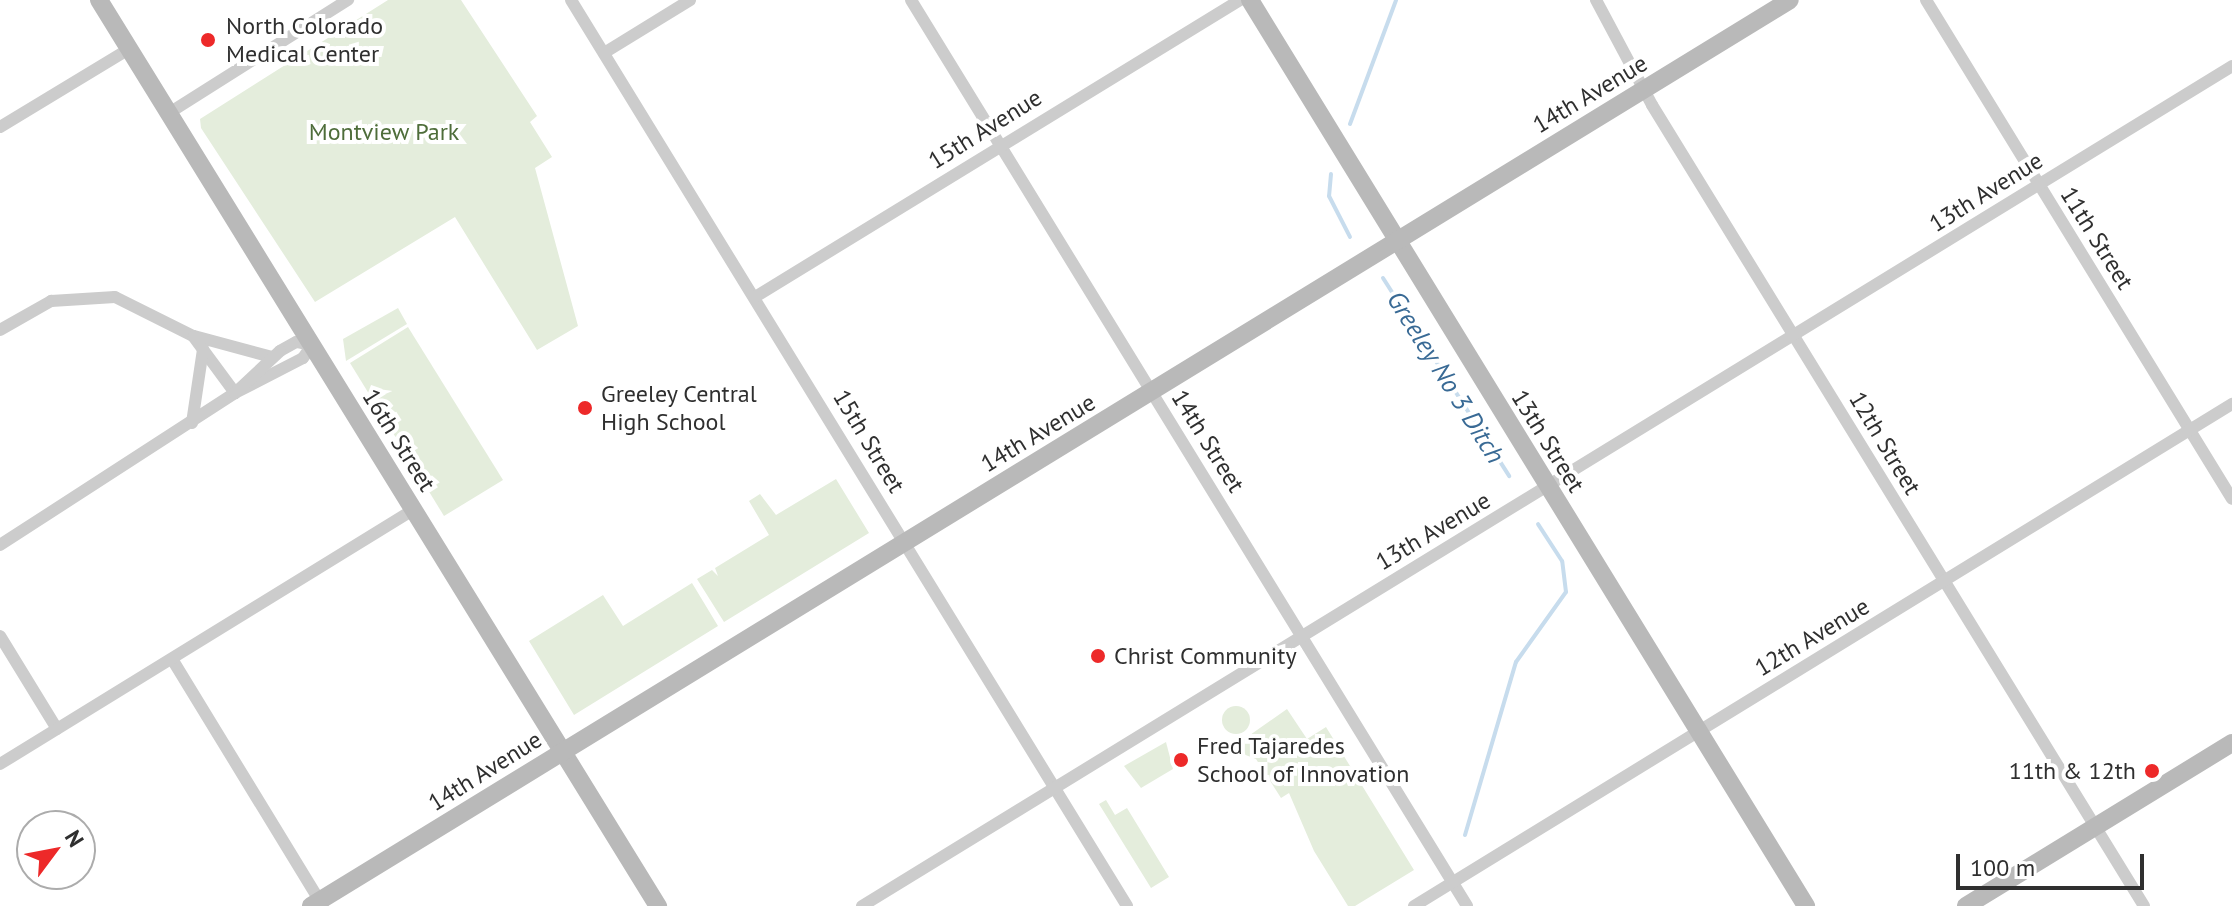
<!DOCTYPE html>
<html>
<head>
<meta charset="utf-8">
<style>
	body { margin:0 }
	#map { position:relative; width:2232px; height:906px; overflow:hidden; background:#fff; font-family:"PT Sans",sans-serif }
	div>[style] { position:absolute }
	.green>* { inset:0; background:#e4eddc }
	.round { border-radius:50% }
	.stream>* { height:4px; margin:-2px; padding:0 2px; transform-origin:2px; border-radius:2px; background:#c7dced }
	.street>* { height:12px; margin:-6px; padding:0 6px; transform-origin:6px; border-radius:6px; background:#ccc }
	.secondary>* { height:18px; margin:-9px; padding:0 9px; transform-origin:9px; border-radius:9px; background:#b9b9b9 }
	.dots>* { width:22px; height:22px; translate:-50% -50%; box-sizing:border-box; border:4px solid #fff; border-radius:50% }
	span { translate:-50% -50%; white-space:nowrap; text-align:center; line-height:1.15; -webkit-text-stroke:8px #fff; paint-order:stroke }
	.poi-label { font-size:24px; color:#2f2f2f }
	.left { translate:0 -50%; text-align:left }
	.right { translate:-100% -50%; text-align:right }
	.street-label { font-size:24px; color:#2f2f2f }
	.park-label { font-size:24px; color:#4e6d3a }
	.water-label { font-size:26px; color:#396a95; font-style:italic }
	.north { position:absolute; left:16px; top:810px; width:80px; height:80px; box-sizing:border-box; background:#fff; border:2px solid #acacac; border-radius:50%; rotate:58deg; font-size:22px; font-weight:700; line-height:32px; text-align:center; color:#2f2f2f }
	.north::after { content:''; display:block; margin:auto; width:28px; height:36px; background:#ed2929; clip-path:polygon(50% 0,100% 100%,50% 72%,0 100%) }
	.scale { position:absolute; left:1956px; top:854px; width:188px; height:36px; box-sizing:border-box; border:4px solid #2f2f2f; border-top:0; padding-left:10px; font-size:24px; line-height:28px; white-space:nowrap; color:#2f2f2f; -webkit-text-stroke:6px #fff; paint-order:stroke }
</style>
</head>
<body>
<div id="map">
	<div class="green">
		<i style="clip-path:polygon(388px 0,461px 0,537px 116px,530px 122px,552px 157px,535px 168px,578px 326px,537px 350px,455px 217px,315px 302px,201px 128px,200px 119px)"></i>
		<i style="clip-path:polygon(398px 308px,407px 324px,346px 361px,343px 339px)"></i>
		<i style="clip-path:polygon(408px 327px,503px 480px,444px 516px,350px 363px)"></i>
		<i style="clip-path:polygon(836px 479px,869px 533px,724px 622px,697px 579px,712px 570px,718px 576px,715px 568px,769px 535px,749px 501px,760px 494px,776px 515px)"></i>
		<i style="clip-path:polygon(692px 583px,718px 626px,574px 715px,529px 641px,603px 595px,623px 626px)"></i>
		<i class="round" style="left:1222px;top:706px;width:28px;height:28px"></i>
		<i style="clip-path:polygon(1287px 709px,1307px 739px,1326px 727px,1414px 870px,1355px 906px,1348px 906px,1314px 851px,1289px 793px,1281px 798px,1256px 759px,1230px 749px)"></i>
		<i style="clip-path:polygon(1166px 742px,1173px 769px,1141px 788px,1124px 766px)"></i>
		<i style="clip-path:polygon(1106px 800px,1115px 815px,1127px 808px,1169px 877px,1151px 888px,1099px 804px)"></i>
	</div>
	<div class="stream">
		<i style="left:1350px;top:124px;width:132px;rotate:-69.6deg"></i>
		<i style="left:1331px;top:174px;width:22px;rotate:95deg"></i>
		<i style="left:1329px;top:196px;width:46px;rotate:62.9deg"></i>
		<i style="left:1383px;top:278px;width:235px;rotate:57.5deg"></i>
		<i style="left:1465px;top:835px;width:180px;rotate:-73.6deg"></i>
		<i style="left:1516px;top:662px;width:86px;rotate:-54.5deg"></i>
		<i style="left:1566px;top:592px;width:31px;rotate:-97deg"></i>
		<i style="left:1562px;top:561px;width:44px;rotate:-123deg"></i>
	</div>
	<div class="street">
		<i style="left:571px;top:0;width:1063px;rotate:58.46deg"></i>
		<i style="left:911px;top:0;width:1063px;rotate:58.46deg"></i>
		<i style="left:1596px;top:0;width:119px;rotate:61.9deg"></i>
		<i style="left:1652px;top:105px;width:940px;rotate:58.44deg"></i>
		<i style="left:1926px;top:0;width:585px;rotate:58.48deg"></i>
		<i style="left:604px;top:53px;width:101px;rotate:-31.6deg"></i>
		<i style="left:169px;top:113px;width:212px;rotate:-32.3deg"></i>
		<i style="left:0;top:127px;width:151px;rotate:-31.2deg"></i>
		<i style="left:755px;top:297px;width:569px;rotate:-31.48deg"></i>
		<i style="left:0;top:330px;width:59px;rotate:-29.6deg"></i>
		<i style="left:51px;top:301px;width:64px;rotate:-3.6deg"></i>
		<i style="left:115px;top:297px;width:87px;rotate:26.6deg"></i>
		<i style="left:193px;top:336px;width:71px;rotate:53.6deg"></i>
		<i style="left:194px;top:336px;width:81px;rotate:15.1deg"></i>
		<i style="left:192px;top:423px;width:75px;rotate:-81.5deg"></i>
		<i style="left:0;top:545px;width:280px;rotate:-32.9deg"></i>
		<i style="left:235px;top:393px;width:76px;rotate:-27.2deg"></i>
		<i style="left:303px;top:358px;width:16px;rotate:-55deg"></i>
		<i style="left:312px;top:345px;width:16px;rotate:-169deg"></i>
		<i style="left:296px;top:342px;width:18px;rotate:151deg"></i>
		<i style="left:280px;top:351px;width:62px;rotate:137deg"></i>
		<i style="left:0;top:636px;width:109px;rotate:58.5deg"></i>
		<i style="left:172px;top:659px;width:289px;rotate:58.6deg"></i>
		<i style="left:0;top:764px;width:485px;rotate:-31.6deg"></i>
		<i style="left:862px;top:906px;width:1607px;rotate:-31.51deg"></i>
		<i style="left:1414px;top:906px;width:960px;rotate:-31.54deg"></i>
	</div>
	<div class="secondary">
		<i style="left:99px;top:0;width:1065px;rotate:58.33deg"></i>
		<i style="left:1250px;top:0;width:1063px;rotate:58.46deg"></i>
		<i style="left:311px;top:906px;width:1734px;rotate:-31.49deg"></i>
		<i style="left:1966px;top:906px;width:312px;rotate:-31.5deg"></i>
	</div>
	<div class="dots">
		<i style="left:208px;top:40px;background:#ed2929"></i>
		<i style="left:585px;top:408px;background:#ed2929"></i>
		<i style="left:1098px;top:656px;background:#ed2929"></i>
		<i style="left:1181px;top:760px;background:#ed2929"></i>
		<i style="left:2152px;top:771px;background:#ed2929"></i>
	</div>
	<div class="poi-label">
		<span class="left" style="left:226px;top:40px">North Colorado<br>Medical Center</span>
		<span class="left" style="left:601px;top:408px">Greeley Central<br>High School</span>
		<span class="left" style="left:1114px;top:656px">Christ Community</span>
		<span class="left" style="left:1197px;top:760px">Fred Tajaredes<br>School of Innovation</span>
		<span class="right" style="left:2136px;top:771px">11th &amp; 12th</span>
	</div>
	<div class="street-label">
		<span style="left:1590px;top:94px;rotate:-31deg">14th Avenue</span>
		<span style="left:985px;top:129px;rotate:-32deg">15th Avenue</span>
		<span style="left:1986px;top:192px;rotate:-32deg">13th Avenue</span>
		<span style="left:2097px;top:238px;rotate:58deg">11th Street</span>
		<span style="left:1038px;top:433px;rotate:-31deg">14th Avenue</span>
		<span style="left:399px;top:440px;rotate:58deg">16th Street</span>
		<span style="left:869px;top:441px;rotate:59deg">15th Street</span>
		<span style="left:1208px;top:441px;rotate:58deg">14th Street</span>
		<span style="left:1548px;top:441px;rotate:58deg">13th Street</span>
		<span style="left:1885px;top:443px;rotate:59deg">12th Street</span>
		<span style="left:1433px;top:531px;rotate:-31deg">13th Avenue</span>
		<span style="left:1812px;top:637px;rotate:-31deg">12th Avenue</span>
		<span style="left:485px;top:771px;rotate:-32deg">14th Avenue</span>
	</div>
	<div class="park-label">
		<span style="left:384px;top:132px">Montview Park</span>
	</div>
	<div class="water-label">
		<span style="left:1446px;top:377px;rotate:58deg">Greeley No 3 Ditch</span>
	</div>
	<div class="north">N</div>
	<div class="scale">100 m</div>
</div>
</body>
</html>
